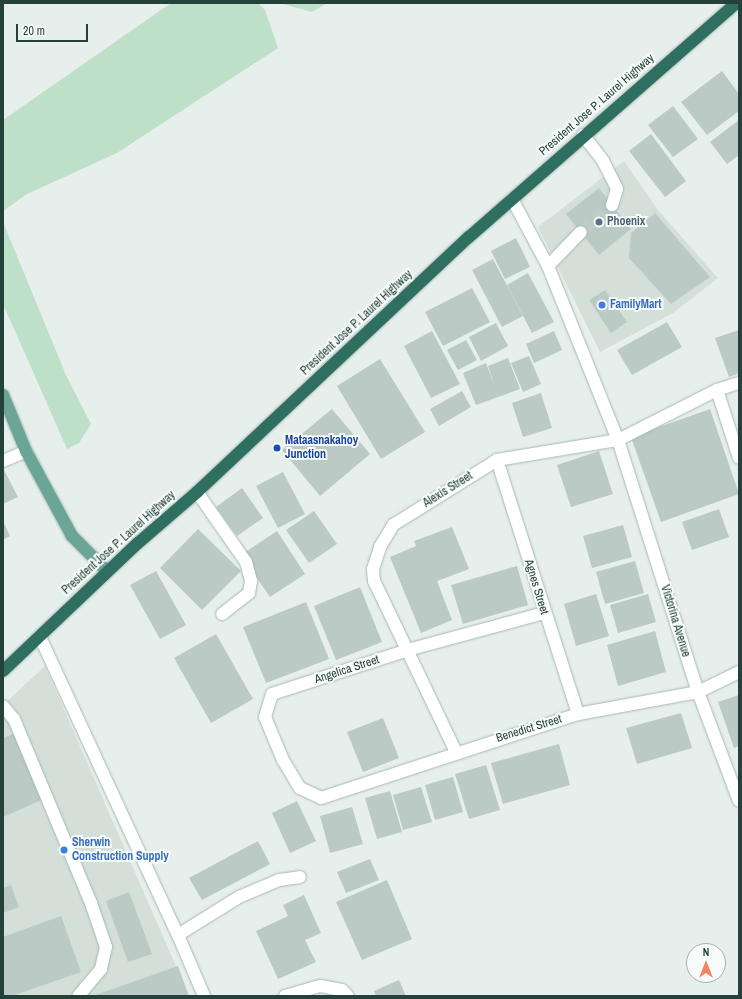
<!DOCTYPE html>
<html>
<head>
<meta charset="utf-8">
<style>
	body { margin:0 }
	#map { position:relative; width:742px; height:999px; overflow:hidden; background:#e6efeb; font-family:"Archivo Narrow",sans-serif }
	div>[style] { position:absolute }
	.built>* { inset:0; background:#d4dfda }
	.green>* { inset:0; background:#bfe0c8 }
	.building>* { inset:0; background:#bbcac4 }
	.minor-tunnel>* { height:12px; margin-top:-6px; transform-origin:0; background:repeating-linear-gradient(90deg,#bfccc8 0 12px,transparent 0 18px) }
	.roads { filter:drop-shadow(0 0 1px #a8b8b2) drop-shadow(0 0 1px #a8b8b2) }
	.minor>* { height:12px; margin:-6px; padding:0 6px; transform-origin:6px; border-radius:6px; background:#fff }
	.major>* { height:12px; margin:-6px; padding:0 6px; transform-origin:6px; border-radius:6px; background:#6aa596 }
	.highway>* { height:12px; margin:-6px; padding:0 6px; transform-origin:6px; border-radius:6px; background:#2f6f62 }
	.dots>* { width:11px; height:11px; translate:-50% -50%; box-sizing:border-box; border:2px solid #f7fbf9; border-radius:50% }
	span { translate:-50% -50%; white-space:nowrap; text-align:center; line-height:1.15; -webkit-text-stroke:4px #f7fbf9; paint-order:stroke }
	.street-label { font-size:12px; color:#24423a }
	.service-label { font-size:12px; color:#4e5e75; font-weight:700 }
	.left { translate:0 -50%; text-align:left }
	.shop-label { font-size:12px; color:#366cbe; font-weight:700 }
	.transit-label { font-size:12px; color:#164399; font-weight:700 }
	.frame { position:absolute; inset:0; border:4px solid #24423a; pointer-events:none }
	.north { position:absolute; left:686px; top:943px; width:40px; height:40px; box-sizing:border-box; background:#f7fbf9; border:1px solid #a3b1ad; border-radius:50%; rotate:0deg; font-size:11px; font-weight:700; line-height:16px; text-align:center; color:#24423a }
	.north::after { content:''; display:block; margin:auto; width:14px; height:18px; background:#f4845f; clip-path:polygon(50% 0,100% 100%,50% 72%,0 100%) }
	.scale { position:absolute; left:16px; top:24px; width:72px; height:18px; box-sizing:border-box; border:2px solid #24423a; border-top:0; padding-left:5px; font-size:12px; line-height:14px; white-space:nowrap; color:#24423a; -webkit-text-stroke:3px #f7fbf9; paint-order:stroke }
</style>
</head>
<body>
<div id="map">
	<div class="built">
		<i style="clip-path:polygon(624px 161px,658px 210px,718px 278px,673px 313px,600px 352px,538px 227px)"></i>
		<i style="clip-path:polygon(45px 666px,189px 996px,3px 996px,3px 705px)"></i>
	</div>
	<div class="green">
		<i style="clip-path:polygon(171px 3px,258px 3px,265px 10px,278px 48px,117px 153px,27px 194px,3px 211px,3px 120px)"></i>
		<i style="clip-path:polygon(279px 3px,327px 3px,312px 12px)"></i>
		<i style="clip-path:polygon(3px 222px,66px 375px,91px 424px,79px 443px,67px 449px,3px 304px)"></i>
	</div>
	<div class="building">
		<i style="clip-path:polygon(722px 71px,739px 94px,739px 111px,707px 135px,681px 102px)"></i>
		<i style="clip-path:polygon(673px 106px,698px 139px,673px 157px,648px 125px)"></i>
		<i style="clip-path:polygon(739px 120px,739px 155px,727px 164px,710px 142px)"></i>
		<i style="clip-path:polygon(651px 134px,686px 181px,665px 197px,629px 151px)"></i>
		<i style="clip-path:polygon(599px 188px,631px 229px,599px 255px,566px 214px)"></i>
		<i style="clip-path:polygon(655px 213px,710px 277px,671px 304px,629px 258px,631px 233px)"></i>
		<i style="clip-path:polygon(516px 238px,530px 267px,505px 279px,491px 251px)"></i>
		<i style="clip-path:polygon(493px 259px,523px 316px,502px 327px,472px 270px)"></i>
		<i style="clip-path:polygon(528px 273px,554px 322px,532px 333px,507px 285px)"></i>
		<i style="clip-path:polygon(472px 288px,490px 322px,443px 346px,425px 312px)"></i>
		<i style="clip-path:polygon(605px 290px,627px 322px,611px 333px,589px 300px)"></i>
		<i style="clip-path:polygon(667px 322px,682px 347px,632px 375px,617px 350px)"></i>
		<i style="clip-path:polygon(496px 323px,508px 346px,481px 361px,469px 337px)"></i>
		<i style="clip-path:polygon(739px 330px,739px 373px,729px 377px,715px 338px)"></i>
		<i style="clip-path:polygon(432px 331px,460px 384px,431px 398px,404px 346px)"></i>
		<i style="clip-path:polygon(554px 331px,562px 350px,534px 363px,526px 344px)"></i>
		<i style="clip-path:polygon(466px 340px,477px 360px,458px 370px,447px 350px)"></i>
		<i style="clip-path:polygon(529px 356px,541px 384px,523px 392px,511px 363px)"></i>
		<i style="clip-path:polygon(508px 358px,520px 389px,476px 405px,463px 373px,486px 363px,495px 387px,488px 366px)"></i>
		<i style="clip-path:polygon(380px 359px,425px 432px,381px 459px,337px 386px)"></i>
		<i style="clip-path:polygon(462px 391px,471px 407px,439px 426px,430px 409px)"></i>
		<i style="clip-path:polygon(541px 393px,552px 428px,523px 437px,512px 403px)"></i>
		<i style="clip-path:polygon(332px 409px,370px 454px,320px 496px,282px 450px)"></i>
		<i style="clip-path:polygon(710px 409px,739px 494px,661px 522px,631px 437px)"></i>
		<i style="clip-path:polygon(599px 451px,613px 494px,571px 507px,557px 465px)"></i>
		<i style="clip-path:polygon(3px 468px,18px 497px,3px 504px)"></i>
		<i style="clip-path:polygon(283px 472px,305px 514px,278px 528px,256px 486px)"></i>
		<i style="clip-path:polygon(242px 488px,263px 518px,237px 536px,216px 507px)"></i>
		<i style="clip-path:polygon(719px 509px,729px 537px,692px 550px,682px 522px)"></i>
		<i style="clip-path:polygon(314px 511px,337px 544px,309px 563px,286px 530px)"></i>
		<i style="clip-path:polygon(3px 521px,10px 536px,3px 540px)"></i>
		<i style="clip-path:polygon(623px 525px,632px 557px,592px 568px,583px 536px)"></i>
		<i style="clip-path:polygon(452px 527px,469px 569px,437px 581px,452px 620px,421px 633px,390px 557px,416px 546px,414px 541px)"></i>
		<i style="clip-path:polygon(198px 529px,241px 571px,202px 610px,160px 568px)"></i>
		<i style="clip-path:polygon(277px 531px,305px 574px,270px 597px,241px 555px)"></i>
		<i style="clip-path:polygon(635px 561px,644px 593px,605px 604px,596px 572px)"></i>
		<i style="clip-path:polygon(517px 566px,528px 605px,463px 624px,451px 585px)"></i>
		<i style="clip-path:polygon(156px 571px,186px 625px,160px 639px,130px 585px)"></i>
		<i style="clip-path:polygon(360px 587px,382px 642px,336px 660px,314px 606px)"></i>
		<i style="clip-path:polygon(596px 594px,609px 636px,576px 646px,564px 604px)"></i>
		<i style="clip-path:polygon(648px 594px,656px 622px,618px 633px,610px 605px)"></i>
		<i style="clip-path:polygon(306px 602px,329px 659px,266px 683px,243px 627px)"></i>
		<i style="clip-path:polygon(655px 631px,666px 672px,618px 686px,607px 645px)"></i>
		<i style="clip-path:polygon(216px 634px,253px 699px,211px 723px,174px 658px)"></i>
		<i style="clip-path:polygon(739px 695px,739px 746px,734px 748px,718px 702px)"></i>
		<i style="clip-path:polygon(681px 713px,692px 748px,637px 764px,626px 728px)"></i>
		<i style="clip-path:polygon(383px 718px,399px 758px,363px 772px,347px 732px)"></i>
		<i style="clip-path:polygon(15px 733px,44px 799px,3px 817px,3px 738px)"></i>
		<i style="clip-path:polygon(559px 744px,570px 785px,503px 804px,491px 763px)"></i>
		<i style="clip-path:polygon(486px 765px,500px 810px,469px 819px,455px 774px)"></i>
		<i style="clip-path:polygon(453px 777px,463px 812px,435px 820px,425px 785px)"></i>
		<i style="clip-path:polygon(421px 787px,432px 822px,403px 830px,393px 795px)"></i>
		<i style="clip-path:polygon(390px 791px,402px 832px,377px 839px,365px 798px)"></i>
		<i style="clip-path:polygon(297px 801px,316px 841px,290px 853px,272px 813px)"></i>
		<i style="clip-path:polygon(352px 807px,363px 844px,330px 853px,320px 816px)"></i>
		<i style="clip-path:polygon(258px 841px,270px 864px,202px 900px,189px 878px)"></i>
		<i style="clip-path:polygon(370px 859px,379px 880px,346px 893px,337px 872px)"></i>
		<i style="clip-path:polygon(387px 880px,412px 939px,362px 960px,336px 902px)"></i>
		<i style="clip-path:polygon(11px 885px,19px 907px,3px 913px,3px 888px)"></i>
		<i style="clip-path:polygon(129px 892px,152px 954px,128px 962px,106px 901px)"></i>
		<i style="clip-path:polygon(304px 895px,321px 933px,305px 940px,316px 962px,278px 979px,256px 931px,288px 916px,283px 905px)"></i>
		<i style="clip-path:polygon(61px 916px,81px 972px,12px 996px,3px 996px,3px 937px)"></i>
		<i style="clip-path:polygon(178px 966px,189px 996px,93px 996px)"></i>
		<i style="clip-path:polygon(399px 980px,406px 996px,376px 996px,374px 991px)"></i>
	</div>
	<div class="minor-tunnel">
		<i style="left:581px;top:232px;width:41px;rotate:-41.1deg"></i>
	</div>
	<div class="roads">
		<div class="minor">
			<i style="left:583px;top:135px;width:33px;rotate:52deg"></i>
			<i style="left:603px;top:161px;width:31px;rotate:63deg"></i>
			<i style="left:617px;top:189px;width:17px;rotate:107deg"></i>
			<i style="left:512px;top:199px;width:76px;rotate:61.8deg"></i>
			<i style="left:548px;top:266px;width:188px;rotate:68.1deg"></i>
			<i style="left:618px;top:440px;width:264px;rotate:72.4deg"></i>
			<i style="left:698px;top:692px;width:116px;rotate:69.4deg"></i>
			<i style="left:548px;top:266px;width:47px;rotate:-45.9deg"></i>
			<i style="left:717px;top:390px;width:71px;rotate:72.1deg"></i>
			<i style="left:497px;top:460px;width:267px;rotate:72.3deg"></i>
			<i style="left:3px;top:461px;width:25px;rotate:-23deg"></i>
			<i style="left:197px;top:492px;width:85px;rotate:55deg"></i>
			<i style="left:246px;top:562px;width:20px;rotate:75deg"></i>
			<i style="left:251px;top:581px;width:12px;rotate:99deg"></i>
			<i style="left:249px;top:593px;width:34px;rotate:142deg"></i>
			<i style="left:544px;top:613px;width:141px;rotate:164.8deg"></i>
			<i style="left:408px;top:650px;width:143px;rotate:162.1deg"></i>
			<i style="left:272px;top:694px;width:24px;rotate:107deg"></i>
			<i style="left:265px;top:717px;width:47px;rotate:67.3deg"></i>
			<i style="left:283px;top:760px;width:33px;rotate:59deg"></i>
			<i style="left:300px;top:788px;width:23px;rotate:25deg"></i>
			<i style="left:321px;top:798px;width:270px;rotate:-18.1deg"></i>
			<i style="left:578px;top:714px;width:122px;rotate:-10.4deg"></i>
			<i style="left:698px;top:692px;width:46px;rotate:-26deg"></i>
			<i style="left:40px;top:637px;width:328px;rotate:65.2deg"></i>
			<i style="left:178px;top:935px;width:66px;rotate:66.9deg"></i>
			<i style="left:3px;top:706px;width:17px;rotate:50deg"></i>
			<i style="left:14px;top:719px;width:199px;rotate:67.3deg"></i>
			<i style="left:91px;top:903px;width:46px;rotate:71.2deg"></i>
			<i style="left:106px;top:947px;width:23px;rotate:103deg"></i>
			<i style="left:101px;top:969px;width:35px;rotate:130deg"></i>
			<i style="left:456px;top:752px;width:190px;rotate:-115.6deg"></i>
			<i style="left:374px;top:581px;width:12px;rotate:-95deg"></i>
			<i style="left:373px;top:569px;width:23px;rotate:-72deg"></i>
			<i style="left:380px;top:547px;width:26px;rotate:-59deg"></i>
			<i style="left:393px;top:525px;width:123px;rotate:-32deg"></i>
			<i style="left:497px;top:460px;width:123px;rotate:-9.4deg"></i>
			<i style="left:618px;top:440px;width:111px;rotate:-26.8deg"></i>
			<i style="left:717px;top:390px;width:23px;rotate:-18deg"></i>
			<i style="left:178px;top:935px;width:72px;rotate:-31.9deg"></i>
			<i style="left:239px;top:897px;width:43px;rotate:-23deg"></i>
			<i style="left:279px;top:880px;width:21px;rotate:-8deg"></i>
			<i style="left:285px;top:996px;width:37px;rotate:-16deg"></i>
			<i style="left:321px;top:986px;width:21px;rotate:11deg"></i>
			<i style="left:342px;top:990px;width:8px;rotate:45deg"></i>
		</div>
		<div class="major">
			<i style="left:3px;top:395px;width:61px;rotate:67.7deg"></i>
			<i style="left:26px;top:451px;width:97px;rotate:61.6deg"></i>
			<i style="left:72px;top:536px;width:49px;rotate:45deg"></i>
		</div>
		<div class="highway">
			<i style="left:3px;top:671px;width:186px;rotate:-43.5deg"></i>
			<i style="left:138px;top:543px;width:78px;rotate:-40.8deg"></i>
			<i style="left:197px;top:492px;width:373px;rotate:-43.2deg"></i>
			<i style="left:469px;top:237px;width:355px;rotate:-41.2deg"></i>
		</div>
	</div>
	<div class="dots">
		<i style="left:599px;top:222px;background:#5c6f8a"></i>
		<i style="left:602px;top:305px;background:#3f7fe0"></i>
		<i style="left:277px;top:448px;background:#1a4fb4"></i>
		<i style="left:64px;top:850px;background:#3f7fe0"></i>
	</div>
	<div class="street-label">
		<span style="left:597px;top:105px;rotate:-41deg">President Jose P. Laurel Highway</span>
		<span style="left:357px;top:323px;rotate:-43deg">President Jose P. Laurel Highway</span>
		<span style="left:448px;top:490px;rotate:-32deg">Alexis Street</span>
		<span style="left:119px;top:543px;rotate:-42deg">President Jose P. Laurel Highway</span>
		<span style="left:536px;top:587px;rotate:73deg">Agnes Street</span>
		<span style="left:675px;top:621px;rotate:73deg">Victorina Avenue</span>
		<span style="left:347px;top:670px;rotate:-18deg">Angelica Street</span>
		<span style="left:529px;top:729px;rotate:-17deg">Benedict Street</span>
	</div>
	<div class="service-label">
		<span class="left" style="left:607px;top:222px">Phoenix</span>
	</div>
	<div class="shop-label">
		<span class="left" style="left:610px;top:305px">FamilyMart</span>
		<span class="left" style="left:72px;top:850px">Sherwin<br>Construction Supply</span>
	</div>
	<div class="transit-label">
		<span class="left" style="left:285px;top:448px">Mataasnakahoy<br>Junction</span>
	</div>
	<div class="frame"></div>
	<div class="north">N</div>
	<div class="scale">20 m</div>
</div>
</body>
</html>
